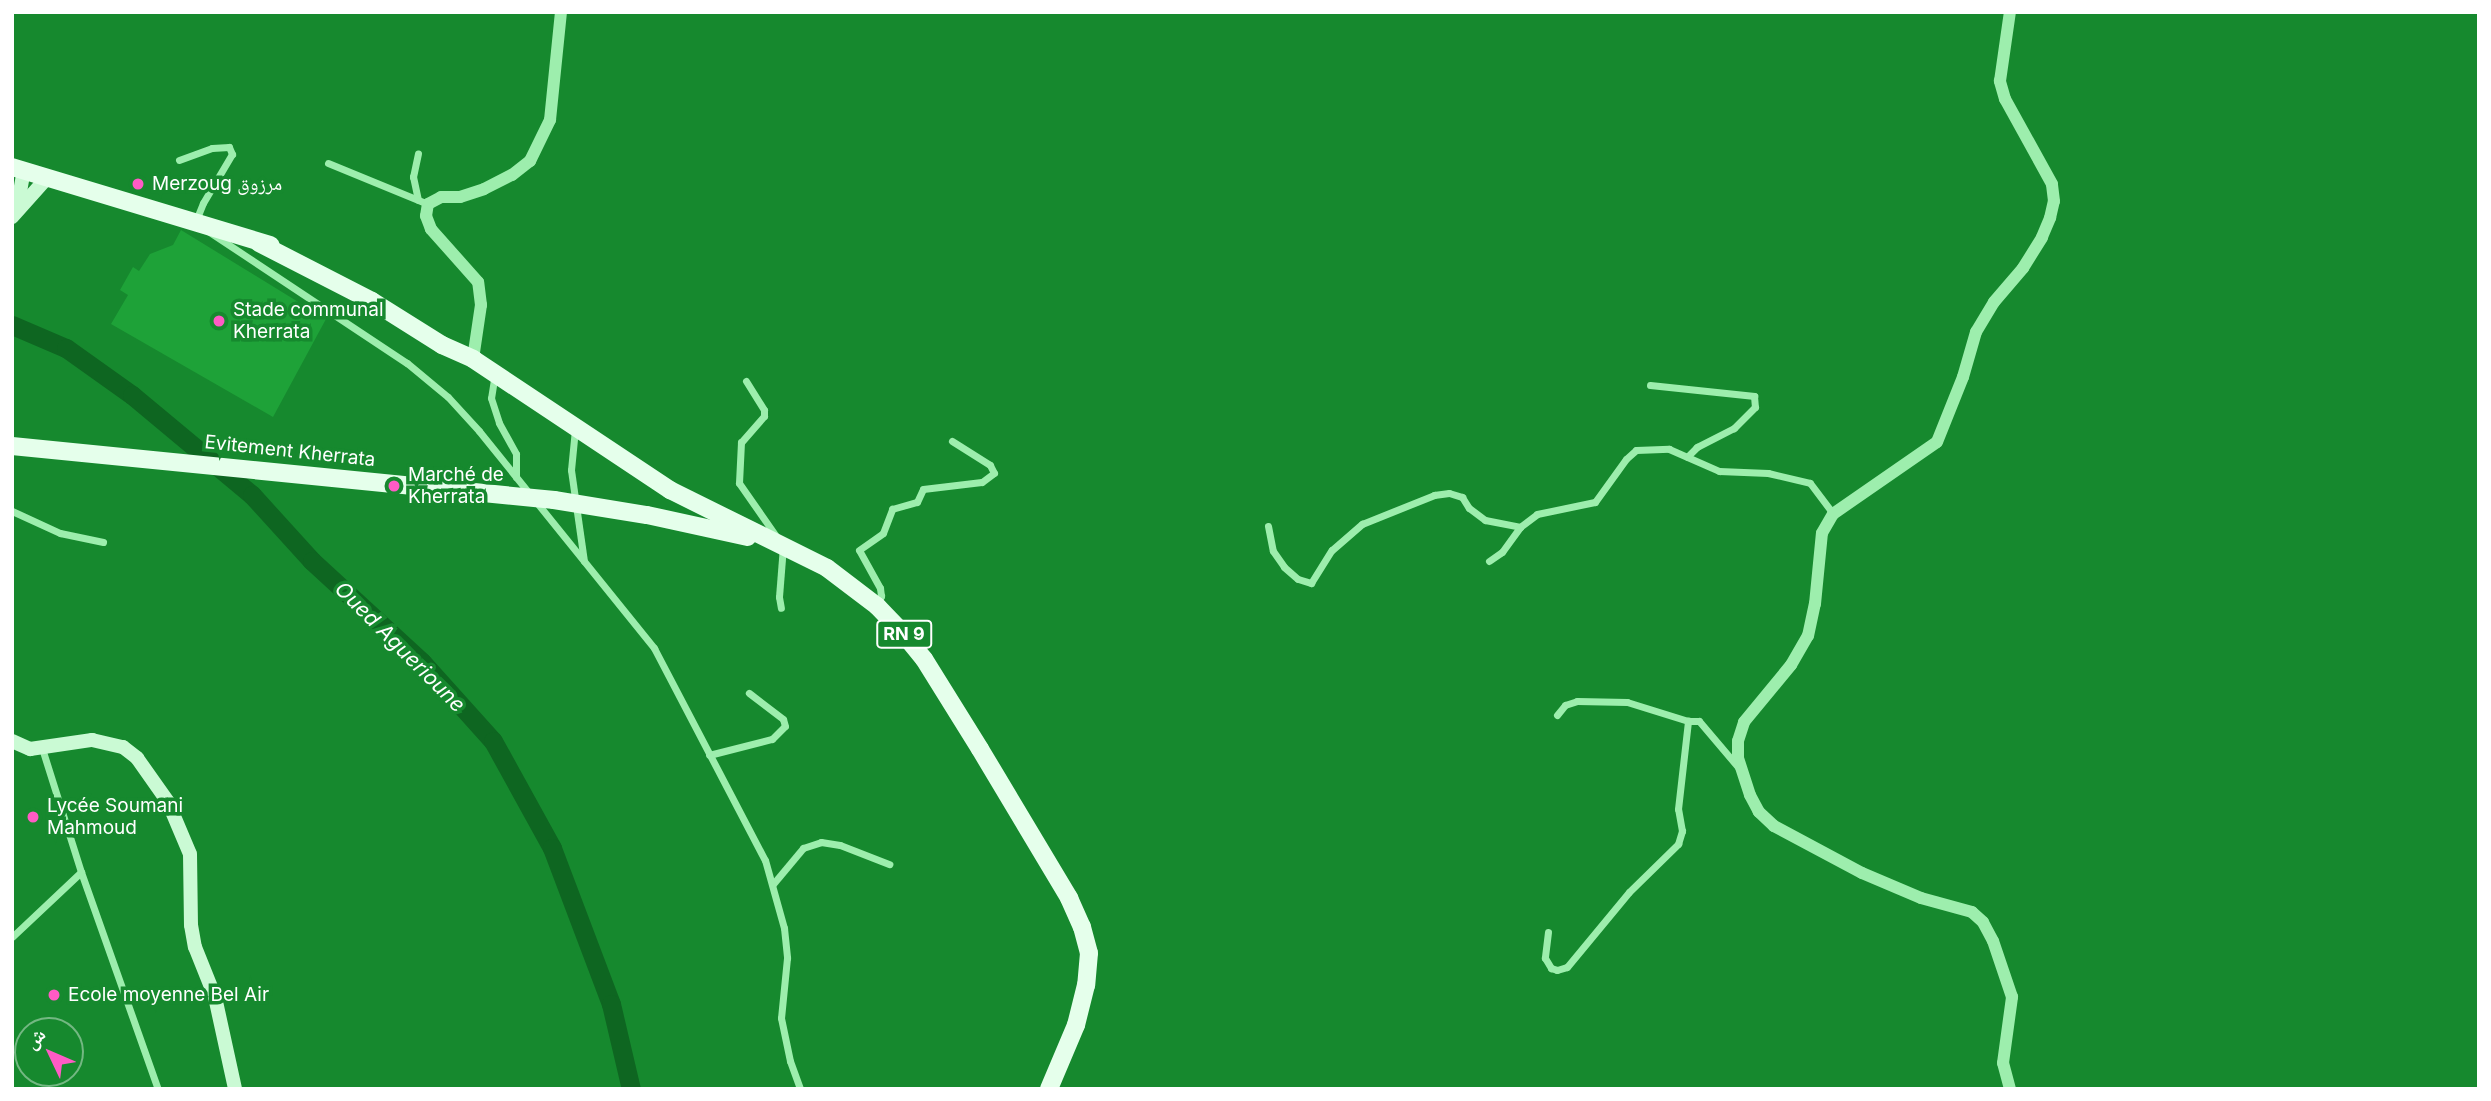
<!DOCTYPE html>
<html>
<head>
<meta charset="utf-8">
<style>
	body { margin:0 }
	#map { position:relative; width:2491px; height:1101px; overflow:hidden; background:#16892e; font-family:Inter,"Noto Naskh Arabic",sans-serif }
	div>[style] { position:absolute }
	.green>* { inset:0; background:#1ea238 }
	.river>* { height:19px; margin:-9.5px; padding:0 9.5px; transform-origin:9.5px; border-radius:9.5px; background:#0e6621 }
	.minor>* { height:7px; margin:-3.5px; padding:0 3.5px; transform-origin:3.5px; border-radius:3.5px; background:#9deead }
	.tertiary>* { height:12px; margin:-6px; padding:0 6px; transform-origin:6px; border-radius:6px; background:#9deead }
	.secondary>* { height:14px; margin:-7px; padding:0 7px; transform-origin:7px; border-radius:7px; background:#cafad4 }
	.primary>* { height:18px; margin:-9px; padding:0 9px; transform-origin:9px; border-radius:9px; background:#e5ffeb }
	.dots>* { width:19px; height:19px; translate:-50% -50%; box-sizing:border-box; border:4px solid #16892e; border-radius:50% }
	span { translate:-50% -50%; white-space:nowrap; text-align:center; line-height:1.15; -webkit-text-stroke:7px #16892e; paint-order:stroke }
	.shield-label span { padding:2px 5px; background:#16892e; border:2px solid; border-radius:5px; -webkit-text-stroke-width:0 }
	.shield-label { font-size:18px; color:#fff; font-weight:700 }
	.poi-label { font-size:19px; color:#fff }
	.left { translate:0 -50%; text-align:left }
	.street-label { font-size:19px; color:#fff }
	.water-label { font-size:21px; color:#fff; font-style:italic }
	.frame { position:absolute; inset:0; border:14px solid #fff; pointer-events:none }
	.north { position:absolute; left:14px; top:1017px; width:70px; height:70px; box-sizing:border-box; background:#16892e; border:2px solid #73b882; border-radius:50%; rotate:314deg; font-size:19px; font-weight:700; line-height:28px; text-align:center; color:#fff }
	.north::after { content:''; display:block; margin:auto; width:24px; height:32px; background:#ff5bc5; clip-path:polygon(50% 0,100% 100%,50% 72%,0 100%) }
</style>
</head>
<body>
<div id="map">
	<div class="green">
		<i style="clip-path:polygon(181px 230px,326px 319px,273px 417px,111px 324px,128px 295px,120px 290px,133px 267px,139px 271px,150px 254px,173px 245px)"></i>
	</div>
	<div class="river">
		<i style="left:12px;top:325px;width:59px;rotate:23.1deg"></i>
		<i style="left:66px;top:348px;width:81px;rotate:35.5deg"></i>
		<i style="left:132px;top:395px;width:156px;rotate:39.8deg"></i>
		<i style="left:252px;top:495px;width:89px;rotate:47.7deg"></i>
		<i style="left:312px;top:561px;width:149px;rotate:42.6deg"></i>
		<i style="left:422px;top:662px;width:106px;rotate:48.1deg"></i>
		<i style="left:493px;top:741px;width:122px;rotate:61.1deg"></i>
		<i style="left:552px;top:848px;width:167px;rotate:69.3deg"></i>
		<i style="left:611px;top:1004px;width:87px;rotate:76.8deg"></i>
	</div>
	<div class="minor">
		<i style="left:179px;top:160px;width:35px;rotate:-20deg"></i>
		<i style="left:212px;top:148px;width:17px;rotate:-3deg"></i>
		<i style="left:229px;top:147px;width:8px;rotate:67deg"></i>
		<i style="left:232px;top:154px;width:57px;rotate:120.6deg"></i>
		<i style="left:203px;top:203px;width:22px;rotate:112deg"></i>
		<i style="left:328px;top:163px;width:108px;rotate:22.3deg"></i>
		<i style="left:418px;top:200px;width:24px;rotate:-102deg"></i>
		<i style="left:413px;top:177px;width:24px;rotate:-78deg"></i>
		<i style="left:208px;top:231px;width:239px;rotate:33.6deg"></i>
		<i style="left:407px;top:363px;width:53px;rotate:39.7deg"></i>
		<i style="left:448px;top:397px;width:46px;rotate:47.6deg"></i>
		<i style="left:479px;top:431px;width:279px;rotate:51.1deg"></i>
		<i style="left:654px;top:648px;width:239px;rotate:62.4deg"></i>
		<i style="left:765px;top:860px;width:71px;rotate:74.4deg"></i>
		<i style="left:784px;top:928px;width:30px;rotate:84deg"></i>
		<i style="left:787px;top:958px;width:60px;rotate:95.7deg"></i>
		<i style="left:781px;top:1018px;width:44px;rotate:78.2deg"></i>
		<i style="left:790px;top:1061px;width:30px;rotate:70deg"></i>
		<i style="left:495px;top:373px;width:25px;rotate:99deg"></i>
		<i style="left:491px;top:398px;width:26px;rotate:72deg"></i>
		<i style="left:499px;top:423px;width:35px;rotate:61deg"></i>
		<i style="left:516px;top:454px;width:23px;rotate:90deg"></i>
		<i style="left:746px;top:381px;width:34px;rotate:58deg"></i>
		<i style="left:764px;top:410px;width:6px;rotate:90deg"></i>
		<i style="left:764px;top:416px;width:35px;rotate:131deg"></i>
		<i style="left:741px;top:442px;width:41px;rotate:92.8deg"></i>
		<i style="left:739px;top:483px;width:77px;rotate:55.1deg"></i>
		<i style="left:783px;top:546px;width:51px;rotate:94.5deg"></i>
		<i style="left:779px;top:597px;width:11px;rotate:80deg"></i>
		<i style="left:1650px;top:385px;width:105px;rotate:6deg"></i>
		<i style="left:1754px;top:396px;width:11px;rotate:85deg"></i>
		<i style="left:1755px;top:407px;width:30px;rotate:135deg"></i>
		<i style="left:1734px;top:428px;width:42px;rotate:152.8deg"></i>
		<i style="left:1697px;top:447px;width:14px;rotate:135deg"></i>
		<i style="left:575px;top:429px;width:41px;rotate:95.6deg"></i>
		<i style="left:571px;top:470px;width:92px;rotate:81.9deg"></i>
		<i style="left:12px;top:511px;width:53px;rotate:24.6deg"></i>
		<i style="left:60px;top:533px;width:44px;rotate:11.8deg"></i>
		<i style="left:1268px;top:526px;width:25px;rotate:79deg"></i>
		<i style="left:1273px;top:551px;width:19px;rotate:55deg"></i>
		<i style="left:1284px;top:567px;width:18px;rotate:41deg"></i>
		<i style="left:1298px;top:579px;width:14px;rotate:17deg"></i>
		<i style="left:1311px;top:583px;width:39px;rotate:-58deg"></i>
		<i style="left:1332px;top:550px;width:40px;rotate:-41deg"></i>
		<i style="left:1362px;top:524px;width:78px;rotate:-21.9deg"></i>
		<i style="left:1434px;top:495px;width:15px;rotate:-8deg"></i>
		<i style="left:1449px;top:493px;width:14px;rotate:17deg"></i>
		<i style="left:1462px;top:497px;width:13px;rotate:58deg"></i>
		<i style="left:1469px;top:508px;width:20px;rotate:37deg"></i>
		<i style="left:1485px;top:520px;width:36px;rotate:11deg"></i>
		<i style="left:1489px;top:561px;width:16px;rotate:-35deg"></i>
		<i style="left:1502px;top:552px;width:31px;rotate:-54deg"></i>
		<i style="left:1520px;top:527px;width:21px;rotate:-37deg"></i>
		<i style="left:1537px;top:514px;width:59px;rotate:-11.7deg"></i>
		<i style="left:1595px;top:502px;width:53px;rotate:-54.2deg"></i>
		<i style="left:1626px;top:459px;width:13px;rotate:-42deg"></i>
		<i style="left:1636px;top:450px;width:33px;rotate:-2deg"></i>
		<i style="left:1669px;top:449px;width:55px;rotate:23.7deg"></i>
		<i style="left:1719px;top:471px;width:49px;rotate:2.3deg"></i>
		<i style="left:1768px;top:473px;width:43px;rotate:13.4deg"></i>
		<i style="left:1810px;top:483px;width:39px;rotate:53deg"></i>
		<i style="left:877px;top:606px;width:11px;rotate:-68deg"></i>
		<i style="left:881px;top:596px;width:8px;rotate:-97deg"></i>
		<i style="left:880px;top:588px;width:43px;rotate:-118.9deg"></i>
		<i style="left:859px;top:550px;width:29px;rotate:-35deg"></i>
		<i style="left:883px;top:533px;width:26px;rotate:-69deg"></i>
		<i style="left:892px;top:509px;width:26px;rotate:-16deg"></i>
		<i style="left:917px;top:502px;width:14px;rotate:-65deg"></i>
		<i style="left:923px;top:489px;width:59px;rotate:-6.8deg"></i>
		<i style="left:982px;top:482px;width:15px;rotate:-37deg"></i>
		<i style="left:994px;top:473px;width:9px;rotate:-117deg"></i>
		<i style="left:990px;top:465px;width:45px;rotate:-147.7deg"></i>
		<i style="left:1557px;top:715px;width:13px;rotate:-51deg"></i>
		<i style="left:1565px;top:705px;width:13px;rotate:-18deg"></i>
		<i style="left:1577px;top:701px;width:50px;rotate:1.1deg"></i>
		<i style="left:1627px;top:702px;width:64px;rotate:17.3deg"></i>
		<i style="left:709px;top:755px;width:65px;rotate:-14.3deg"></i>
		<i style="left:772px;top:739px;width:18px;rotate:-45deg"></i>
		<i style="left:785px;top:726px;width:7px;rotate:-106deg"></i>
		<i style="left:783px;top:719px;width:43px;rotate:-142.6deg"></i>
		<i style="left:81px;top:872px;width:230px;rotate:70.5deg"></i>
		<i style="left:773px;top:884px;width:47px;rotate:-50.2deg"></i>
		<i style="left:803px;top:848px;width:19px;rotate:-18deg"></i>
		<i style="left:821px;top:842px;width:19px;rotate:9deg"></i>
		<i style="left:840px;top:845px;width:53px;rotate:21.2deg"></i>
		<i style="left:1548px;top:932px;width:26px;rotate:97deg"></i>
		<i style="left:1545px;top:958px;width:12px;rotate:59deg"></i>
		<i style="left:1551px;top:968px;width:6px;rotate:18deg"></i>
		<i style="left:1557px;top:970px;width:10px;rotate:-17deg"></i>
		<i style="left:1567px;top:967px;width:97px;rotate:-50.4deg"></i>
		<i style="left:1629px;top:892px;width:69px;rotate:-44.4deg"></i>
		<i style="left:1678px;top:844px;width:14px;rotate:-73deg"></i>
		<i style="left:1682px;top:831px;width:22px;rotate:-100deg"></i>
		<i style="left:1678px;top:809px;width:89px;rotate:-83.5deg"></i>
		<i style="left:1688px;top:721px;width:11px"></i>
		<i style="left:1699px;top:721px;width:60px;rotate:49.7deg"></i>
		<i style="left:12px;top:937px;width:95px;rotate:-43.3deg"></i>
		<i style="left:81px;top:872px;width:130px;rotate:-107.5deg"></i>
	</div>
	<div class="tertiary">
		<i style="left:473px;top:359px;width:55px;rotate:-81.6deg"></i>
		<i style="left:481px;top:305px;width:23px;rotate:-97deg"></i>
		<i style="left:478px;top:282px;width:71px;rotate:-131.6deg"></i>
		<i style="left:431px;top:229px;width:14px;rotate:-111deg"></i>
		<i style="left:426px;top:216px;width:12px;rotate:-81deg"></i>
		<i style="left:428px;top:204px;width:15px;rotate:-28deg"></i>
		<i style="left:441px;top:197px;width:19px"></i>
		<i style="left:460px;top:197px;width:25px;rotate:-18deg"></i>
		<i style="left:484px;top:189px;width:31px;rotate:-27deg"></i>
		<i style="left:512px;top:175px;width:23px;rotate:-38deg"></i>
		<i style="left:530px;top:161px;width:46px;rotate:-64deg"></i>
		<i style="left:550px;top:120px;width:109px;rotate:-84.2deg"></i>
		<i style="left:2010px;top:1089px;width:27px;rotate:-105deg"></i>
		<i style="left:2003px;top:1063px;width:67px;rotate:-82.2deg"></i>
		<i style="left:2012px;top:997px;width:59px;rotate:-108.7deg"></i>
		<i style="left:1993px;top:941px;width:21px;rotate:-118deg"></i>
		<i style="left:1983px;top:922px;width:15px;rotate:-138deg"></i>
		<i style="left:1972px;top:912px;width:53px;rotate:-164.6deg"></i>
		<i style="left:1921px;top:898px;width:64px;rotate:-157deg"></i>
		<i style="left:1862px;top:873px;width:100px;rotate:-151.9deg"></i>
		<i style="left:1774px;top:826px;width:21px;rotate:-137deg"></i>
		<i style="left:1759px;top:812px;width:19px;rotate:-118deg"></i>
		<i style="left:1750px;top:795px;width:40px;rotate:-108deg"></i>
		<i style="left:1738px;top:757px;width:16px;rotate:-90deg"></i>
		<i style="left:1738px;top:741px;width:20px;rotate:-72deg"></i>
		<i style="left:1744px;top:722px;width:74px;rotate:-50.5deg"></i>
		<i style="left:1791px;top:665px;width:34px;rotate:-60deg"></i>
		<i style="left:1808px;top:636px;width:33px;rotate:-78deg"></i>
		<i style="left:1815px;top:604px;width:71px;rotate:-84.4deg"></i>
		<i style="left:1822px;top:533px;width:22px;rotate:-60deg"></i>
		<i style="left:1833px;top:514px;width:126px;rotate:-34.7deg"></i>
		<i style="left:1937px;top:442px;width:70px;rotate:-68.2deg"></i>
		<i style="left:1963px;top:377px;width:47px;rotate:-73.9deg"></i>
		<i style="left:1976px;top:332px;width:35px;rotate:-59deg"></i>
		<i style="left:1994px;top:302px;width:45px;rotate:-49.5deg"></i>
		<i style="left:2023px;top:268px;width:36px;rotate:-58deg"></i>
		<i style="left:2042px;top:237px;width:21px;rotate:-67deg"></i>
		<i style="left:2050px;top:218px;width:17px;rotate:-77deg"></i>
		<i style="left:2054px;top:201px;width:17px;rotate:-97deg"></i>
		<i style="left:2052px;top:184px;width:97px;rotate:-118.9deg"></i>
		<i style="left:2005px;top:99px;width:19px;rotate:-106deg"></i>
		<i style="left:2000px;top:81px;width:70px;rotate:-81.8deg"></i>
	</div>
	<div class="secondary">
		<i style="left:17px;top:209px;width:39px;rotate:-80deg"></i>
		<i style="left:12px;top:217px;width:51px;rotate:-48.2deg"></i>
		<i style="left:12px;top:741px;width:20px;rotate:24deg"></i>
		<i style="left:30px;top:749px;width:63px;rotate:-8.3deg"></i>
		<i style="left:92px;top:740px;width:32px;rotate:13deg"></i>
		<i style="left:123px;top:747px;width:18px;rotate:38deg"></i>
		<i style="left:137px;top:758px;width:54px;rotate:54.8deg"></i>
		<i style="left:168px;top:802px;width:56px;rotate:67.1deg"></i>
		<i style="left:190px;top:854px;width:71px;rotate:89.2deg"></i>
		<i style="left:191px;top:925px;width:22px;rotate:80deg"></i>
		<i style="left:195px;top:947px;width:54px;rotate:68.2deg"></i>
		<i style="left:215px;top:997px;width:94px;rotate:77.7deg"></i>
	</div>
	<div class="primary">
		<i style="left:12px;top:167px;width:270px;rotate:16.8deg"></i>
		<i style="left:259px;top:243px;width:127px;rotate:27.2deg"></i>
		<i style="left:372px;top:301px;width:83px;rotate:32.2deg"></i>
		<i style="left:442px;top:345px;width:34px;rotate:24deg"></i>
		<i style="left:473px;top:359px;width:237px;rotate:33.6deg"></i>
		<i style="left:670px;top:490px;width:175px;rotate:26.4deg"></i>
		<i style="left:827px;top:568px;width:63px;rotate:37.2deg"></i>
		<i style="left:877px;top:606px;width:36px;rotate:46deg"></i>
		<i style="left:902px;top:632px;width:35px;rotate:51deg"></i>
		<i style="left:924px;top:659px;width:106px;rotate:58.1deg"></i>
		<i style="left:980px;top:749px;width:174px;rotate:59.1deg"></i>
		<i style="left:1069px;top:898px;width:32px;rotate:66deg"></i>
		<i style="left:1082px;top:927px;width:27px;rotate:75deg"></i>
		<i style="left:1089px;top:953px;width:32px;rotate:95deg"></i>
		<i style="left:1086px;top:985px;width:41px;rotate:104deg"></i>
		<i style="left:1076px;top:1025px;width:69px;rotate:112.9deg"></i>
		<i style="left:12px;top:446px;width:545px;rotate:5.69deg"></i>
		<i style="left:554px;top:500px;width:94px;rotate:9.2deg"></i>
		<i style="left:647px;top:515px;width:103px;rotate:12.3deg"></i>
	</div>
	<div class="dots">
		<i style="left:138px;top:184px;background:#ff5bc5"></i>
		<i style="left:219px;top:321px;background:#ff5bc5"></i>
		<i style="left:394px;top:486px;background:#ff5bc5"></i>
		<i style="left:33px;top:817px;background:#ff5bc5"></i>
		<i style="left:54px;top:995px;background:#ff5bc5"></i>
	</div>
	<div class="shield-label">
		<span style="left:904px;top:634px">RN 9</span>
	</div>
	<div class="poi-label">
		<span class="left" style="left:152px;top:184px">Merzoug مرزوق</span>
		<span class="left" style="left:233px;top:321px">Stade communal<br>Kherrata</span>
		<span class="left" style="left:408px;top:486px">Marché de<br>Kherrata</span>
		<span class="left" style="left:47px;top:817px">Lycée Soumani<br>Mahmoud</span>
		<span class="left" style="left:68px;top:995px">Ecole moyenne Bel Air</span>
	</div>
	<div class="street-label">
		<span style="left:290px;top:451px;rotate:6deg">Evitement Kherrata</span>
	</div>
	<div class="water-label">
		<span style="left:400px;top:647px;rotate:45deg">Oued Aguerioune</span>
	</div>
	<div class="frame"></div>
	<div class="north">ش</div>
</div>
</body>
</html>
